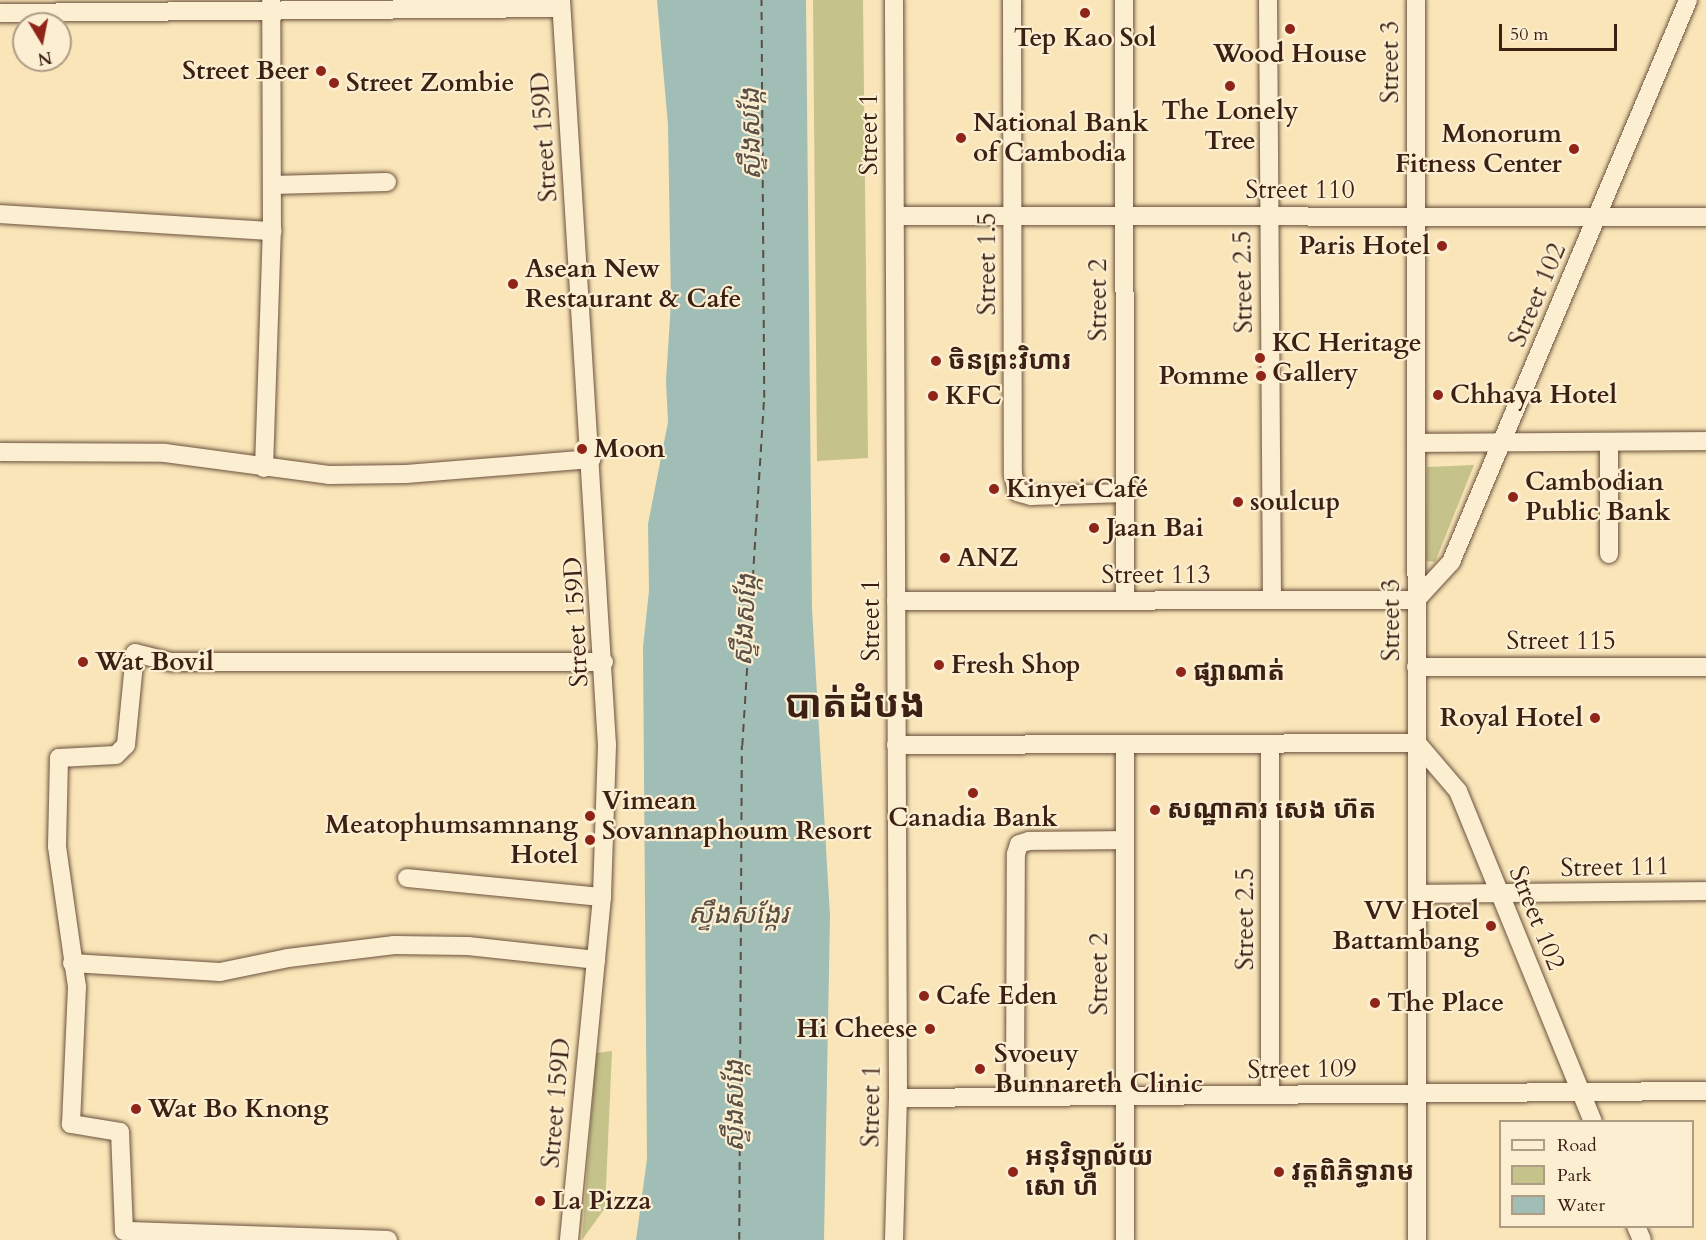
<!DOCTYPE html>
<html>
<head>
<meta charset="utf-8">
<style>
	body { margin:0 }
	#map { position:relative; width:1706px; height:1240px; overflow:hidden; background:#f9e5b8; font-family:Cardo,"Noto Sans Khmer",serif }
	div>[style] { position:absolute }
	.green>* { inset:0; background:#c5c28a }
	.water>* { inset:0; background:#a0bdb6 }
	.ferry>* { height:1.5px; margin-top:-0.75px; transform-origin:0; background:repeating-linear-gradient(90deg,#5a4f45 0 8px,transparent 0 14px) }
	.roads { filter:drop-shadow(0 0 2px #6b513d) drop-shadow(0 0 2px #6b513d) }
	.minor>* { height:18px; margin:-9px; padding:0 9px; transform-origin:9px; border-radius:9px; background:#fbeed1 }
	.dots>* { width:16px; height:16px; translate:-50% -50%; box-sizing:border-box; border:3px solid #fbeed1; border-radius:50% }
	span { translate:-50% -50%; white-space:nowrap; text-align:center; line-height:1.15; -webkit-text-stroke:4.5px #fbeed1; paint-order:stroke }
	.poi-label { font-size:26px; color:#3c2014; font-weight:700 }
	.right { translate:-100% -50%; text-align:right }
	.left { translate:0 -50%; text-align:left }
	.street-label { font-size:26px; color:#3c2014 }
	.water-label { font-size:27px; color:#5a4f45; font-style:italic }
	.town-label { font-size:38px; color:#3c2014; font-weight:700 }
	.legend { position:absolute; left:1499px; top:1120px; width:195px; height:108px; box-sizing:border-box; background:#fbeed1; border:2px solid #af9c85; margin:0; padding:8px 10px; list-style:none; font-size:18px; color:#3c2014 }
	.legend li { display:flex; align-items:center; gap:12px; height:30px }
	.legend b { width:30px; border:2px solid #af9c85 }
	.north { position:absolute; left:12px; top:12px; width:60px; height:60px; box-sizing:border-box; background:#fbeed1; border:2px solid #af9c85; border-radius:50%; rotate:170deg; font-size:16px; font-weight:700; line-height:24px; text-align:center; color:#3c2014 }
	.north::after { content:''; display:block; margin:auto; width:21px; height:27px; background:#8f2418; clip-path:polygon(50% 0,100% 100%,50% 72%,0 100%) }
	.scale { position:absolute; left:1499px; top:24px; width:118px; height:27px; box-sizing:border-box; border:3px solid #3c2014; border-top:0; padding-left:8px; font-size:18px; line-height:21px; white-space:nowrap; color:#3c2014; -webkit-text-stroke:4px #fbeed1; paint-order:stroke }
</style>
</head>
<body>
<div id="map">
	<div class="green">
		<i style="clip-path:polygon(813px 0,863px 0,868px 458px,817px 461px)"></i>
		<i style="clip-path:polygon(1474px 465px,1435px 562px,1426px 561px,1427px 467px)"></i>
		<i style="clip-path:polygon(612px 1051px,605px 1208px,582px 1240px,596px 1053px)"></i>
	</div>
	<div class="water">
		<i style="clip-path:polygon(657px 0,806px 0,812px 609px,830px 916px,824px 1240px,636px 1240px,647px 1159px,643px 647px,649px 591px,648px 524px,668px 422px,666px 381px,671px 302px,668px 125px)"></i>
	</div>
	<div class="ferry">
		<i style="left:739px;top:1240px;width:494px;rotate:-89.7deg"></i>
		<i style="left:742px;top:746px;width:349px;rotate:-86.4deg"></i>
		<i style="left:764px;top:398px;width:398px;rotate:-90.4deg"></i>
	</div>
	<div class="roads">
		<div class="minor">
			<i style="left:561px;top:0;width:746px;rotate:86.47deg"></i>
			<i style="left:607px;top:745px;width:152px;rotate:91.9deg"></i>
			<i style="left:602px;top:897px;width:345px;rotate:95.5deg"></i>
			<i style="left:1012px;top:0;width:474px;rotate:89.9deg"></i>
			<i style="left:1013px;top:474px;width:18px;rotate:77deg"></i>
			<i style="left:1017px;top:492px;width:15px;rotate:16deg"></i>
			<i style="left:1031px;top:496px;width:93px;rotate:-1.8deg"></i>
			<i style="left:1124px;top:0;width:600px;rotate:89.9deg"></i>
			<i style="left:1268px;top:0;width:600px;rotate:89.62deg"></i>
			<i style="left:1416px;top:0;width:1240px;rotate:89.95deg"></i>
			<i style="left:0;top:13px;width:561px;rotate:-0.51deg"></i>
			<i style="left:272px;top:185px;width:115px;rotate:-1.5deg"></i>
			<i style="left:0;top:214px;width:273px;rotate:3.6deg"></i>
			<i style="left:895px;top:216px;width:811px;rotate:0.07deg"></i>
			<i style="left:1416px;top:443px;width:290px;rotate:-0.4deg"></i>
			<i style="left:0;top:452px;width:165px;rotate:0.3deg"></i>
			<i style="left:165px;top:453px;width:165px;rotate:7.6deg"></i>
			<i style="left:329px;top:475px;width:77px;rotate:-0.7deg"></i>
			<i style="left:406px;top:474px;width:186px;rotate:-4.6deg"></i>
			<i style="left:264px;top:468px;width:237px;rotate:-88.1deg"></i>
			<i style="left:272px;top:231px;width:231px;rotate:-90.2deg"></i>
			<i style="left:1609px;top:554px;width:112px;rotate:-90deg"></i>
			<i style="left:896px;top:601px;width:520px;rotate:-0.11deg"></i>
			<i style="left:1416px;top:600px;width:52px;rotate:-47.4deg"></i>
			<i style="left:1451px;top:562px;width:610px;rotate:-67.13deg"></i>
			<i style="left:1416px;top:667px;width:290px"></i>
			<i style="left:1270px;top:744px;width:351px;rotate:90deg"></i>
			<i style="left:896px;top:745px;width:521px;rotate:-0.22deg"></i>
			<i style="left:1417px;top:743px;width:63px;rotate:49.5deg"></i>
			<i style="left:1458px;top:791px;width:357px;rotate:67.8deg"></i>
			<i style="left:407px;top:878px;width:196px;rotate:5.6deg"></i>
			<i style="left:1417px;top:894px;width:289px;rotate:-0.6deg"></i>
			<i style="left:72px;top:963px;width:148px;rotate:3.5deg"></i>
			<i style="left:220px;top:972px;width:69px;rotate:-11.6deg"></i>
			<i style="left:288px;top:958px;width:107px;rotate:-7deg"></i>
			<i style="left:394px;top:945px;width:74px;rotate:0.8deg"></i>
			<i style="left:468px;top:946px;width:129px;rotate:6.2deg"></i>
			<i style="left:1015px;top:1097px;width:243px;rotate:-89.8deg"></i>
			<i style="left:1016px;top:854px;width:10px;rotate:-73deg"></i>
			<i style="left:1019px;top:844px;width:10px;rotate:-17deg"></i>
			<i style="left:1029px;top:841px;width:96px;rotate:-0.6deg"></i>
			<i style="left:898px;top:1098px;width:808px;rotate:-0.5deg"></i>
			<i style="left:1636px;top:1226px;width:15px;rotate:67deg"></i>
			<i style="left:388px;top:1240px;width:264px;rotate:-178deg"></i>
			<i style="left:124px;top:1231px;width:99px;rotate:-92.3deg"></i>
			<i style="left:120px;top:1132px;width:50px;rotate:-170.7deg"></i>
			<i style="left:71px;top:1124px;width:137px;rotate:-87.5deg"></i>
			<i style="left:77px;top:987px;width:142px;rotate:-98.1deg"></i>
			<i style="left:57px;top:846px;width:88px;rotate:-88.7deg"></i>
			<i style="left:59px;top:758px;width:57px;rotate:-3deg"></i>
			<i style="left:116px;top:755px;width:14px;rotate:-45deg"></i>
			<i style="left:126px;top:745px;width:92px;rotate:-84.4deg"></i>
			<i style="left:135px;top:653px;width:38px;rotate:14deg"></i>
			<i style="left:172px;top:662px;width:432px"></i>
			<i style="left:894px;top:1240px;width:142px;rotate:-88.4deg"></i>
			<i style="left:898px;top:1098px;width:1098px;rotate:-90.21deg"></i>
			<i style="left:1125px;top:1240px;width:496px;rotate:-90deg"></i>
		</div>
	</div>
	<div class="dots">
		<i style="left:1085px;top:13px;background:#8f2418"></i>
		<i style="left:1290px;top:29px;background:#8f2418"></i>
		<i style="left:321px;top:71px;background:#8f2418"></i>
		<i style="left:334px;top:83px;background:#8f2418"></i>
		<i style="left:1230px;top:86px;background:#8f2418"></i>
		<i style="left:961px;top:138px;background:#8f2418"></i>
		<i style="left:1574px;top:149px;background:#8f2418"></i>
		<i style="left:1442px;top:246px;background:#8f2418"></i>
		<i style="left:513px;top:284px;background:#8f2418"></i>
		<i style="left:1260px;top:358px;background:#8f2418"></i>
		<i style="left:936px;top:361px;background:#8f2418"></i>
		<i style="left:1261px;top:376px;background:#8f2418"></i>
		<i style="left:1438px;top:395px;background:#8f2418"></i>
		<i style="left:933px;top:396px;background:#8f2418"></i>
		<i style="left:582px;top:449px;background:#8f2418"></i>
		<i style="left:994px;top:489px;background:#8f2418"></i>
		<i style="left:1513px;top:497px;background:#8f2418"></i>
		<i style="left:1238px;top:502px;background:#8f2418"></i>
		<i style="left:1094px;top:528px;background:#8f2418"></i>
		<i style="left:945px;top:558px;background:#8f2418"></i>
		<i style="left:83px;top:662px;background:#8f2418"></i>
		<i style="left:939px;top:665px;background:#8f2418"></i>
		<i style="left:1181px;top:672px;background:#8f2418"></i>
		<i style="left:1595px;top:718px;background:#8f2418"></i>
		<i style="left:973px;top:793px;background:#8f2418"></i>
		<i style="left:1155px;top:810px;background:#8f2418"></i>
		<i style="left:590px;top:816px;background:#8f2418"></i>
		<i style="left:590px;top:840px;background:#8f2418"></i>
		<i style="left:1491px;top:926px;background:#8f2418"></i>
		<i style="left:924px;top:996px;background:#8f2418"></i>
		<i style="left:1375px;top:1003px;background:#8f2418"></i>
		<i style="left:930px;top:1029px;background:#8f2418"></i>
		<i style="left:980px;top:1069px;background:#8f2418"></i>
		<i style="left:136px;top:1109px;background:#8f2418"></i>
		<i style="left:1013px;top:1172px;background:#8f2418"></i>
		<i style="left:1279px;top:1172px;background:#8f2418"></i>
		<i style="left:540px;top:1201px;background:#8f2418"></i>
	</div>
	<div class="poi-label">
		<span style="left:1085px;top:38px">Tep Kao Sol</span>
		<span style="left:1290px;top:54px">Wood House</span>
		<span class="right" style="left:309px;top:71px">Street Beer</span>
		<span class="left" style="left:346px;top:83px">Street Zombie</span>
		<span style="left:1230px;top:126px">The Lonely<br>Tree</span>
		<span class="left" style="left:973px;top:138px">National Bank<br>of Cambodia</span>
		<span class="right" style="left:1562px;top:149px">Monorum<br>Fitness Center</span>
		<span class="right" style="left:1430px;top:246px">Paris Hotel</span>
		<span class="left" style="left:525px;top:284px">Asean New<br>Restaurant &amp; Cafe</span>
		<span class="left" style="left:1272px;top:358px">KC Heritage<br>Gallery</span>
		<span class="left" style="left:948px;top:361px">ចិនព្រះវិហារ</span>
		<span class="right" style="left:1249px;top:376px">Pomme</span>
		<span class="left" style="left:1450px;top:395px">Chhaya Hotel</span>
		<span class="left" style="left:945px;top:396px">KFC</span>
		<span class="left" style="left:594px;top:449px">Moon</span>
		<span class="left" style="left:1525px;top:497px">Cambodian<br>Public Bank</span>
		<span class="left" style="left:1006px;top:489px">Kinyei Café</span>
		<span class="left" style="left:1250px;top:502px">soulcup</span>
		<span class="left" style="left:1106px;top:528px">Jaan Bai</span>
		<span class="left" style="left:957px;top:558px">ANZ</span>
		<span class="left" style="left:95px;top:662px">Wat Bovil</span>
		<span class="left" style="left:951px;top:665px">Fresh Shop</span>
		<span class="left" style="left:1193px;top:672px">ផ្សាណាត់</span>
		<span class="right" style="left:1583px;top:718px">Royal Hotel</span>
		<span class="left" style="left:602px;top:816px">Vimean<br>Sovannaphoum Resort</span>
		<span class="left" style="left:1167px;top:810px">សណ្ឋាគារ សេង ហ៊ត</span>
		<span style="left:973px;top:818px">Canadia Bank</span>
		<span class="right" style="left:578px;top:840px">Meatophumsamnang<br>Hotel</span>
		<span class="right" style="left:1479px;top:926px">VV Hotel<br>Battambang</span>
		<span class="left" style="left:936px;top:996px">Cafe Eden</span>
		<span class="left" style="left:1387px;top:1003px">The Place</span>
		<span class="right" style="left:918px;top:1029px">Hi Cheese</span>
		<span class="left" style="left:994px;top:1069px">Svoeuy<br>Bunnareth Clinic</span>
		<span class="left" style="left:148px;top:1109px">Wat Bo Knong</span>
		<span class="left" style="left:1025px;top:1172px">អនុវិទ្យាល័យ<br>សោ ហឺ</span>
		<span class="left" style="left:1291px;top:1172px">វត្តពិភិទ្ធារាម</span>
		<span class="left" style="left:552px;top:1201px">La Pizza</span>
	</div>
	<div class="street-label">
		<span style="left:1390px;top:62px;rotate:-90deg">Street 3</span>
		<span style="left:869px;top:134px;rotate:-90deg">Street 1</span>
		<span style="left:544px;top:137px;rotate:-94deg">Street 159D</span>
		<span style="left:1300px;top:190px">Street 110</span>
		<span style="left:987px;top:264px;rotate:-90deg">Street 1.5</span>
		<span style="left:1243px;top:282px;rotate:-91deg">Street 2.5</span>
		<span style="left:1537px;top:295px;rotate:-67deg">Street 102</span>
		<span style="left:1098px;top:300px;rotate:-90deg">Street 2</span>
		<span style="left:1156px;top:575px">Street 113</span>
		<span style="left:871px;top:620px;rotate:-90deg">Street 1</span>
		<span style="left:1391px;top:620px;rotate:-90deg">Street 3</span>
		<span style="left:576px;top:622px;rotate:-93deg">Street 159D</span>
		<span style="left:1561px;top:641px">Street 115</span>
		<span style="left:1615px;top:867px;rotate:-1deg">Street 111</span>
		<span style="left:1537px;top:918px;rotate:68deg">Street 102</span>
		<span style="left:1245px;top:919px;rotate:-90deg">Street 2.5</span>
		<span style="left:1099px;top:974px;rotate:-90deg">Street 2</span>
		<span style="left:1302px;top:1069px;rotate:-1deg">Street 109</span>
		<span style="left:556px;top:1103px;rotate:-85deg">Street 159D</span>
		<span style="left:871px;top:1106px;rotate:-89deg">Street 1</span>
	</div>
	<div class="water-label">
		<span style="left:751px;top:134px;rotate:-91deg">ស្ទឹងសង្កែ</span>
		<span style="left:745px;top:620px;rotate:-87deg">ស្ទឹងសង្កែ</span>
		<span style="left:738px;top:915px">ស្ទឹងសង្កែរ</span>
		<span style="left:735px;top:1106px;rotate:-90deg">ស្ទឹងសង្កែ</span>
	</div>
	<div class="town-label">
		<span style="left:855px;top:706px">បាត់ដំបង</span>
	</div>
	<ul class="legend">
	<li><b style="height:8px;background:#fbeed1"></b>Road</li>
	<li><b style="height:16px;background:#c5c28a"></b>Park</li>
	<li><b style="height:16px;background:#a0bdb6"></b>Water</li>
	</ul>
	<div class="north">N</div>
	<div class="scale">50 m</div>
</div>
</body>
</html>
